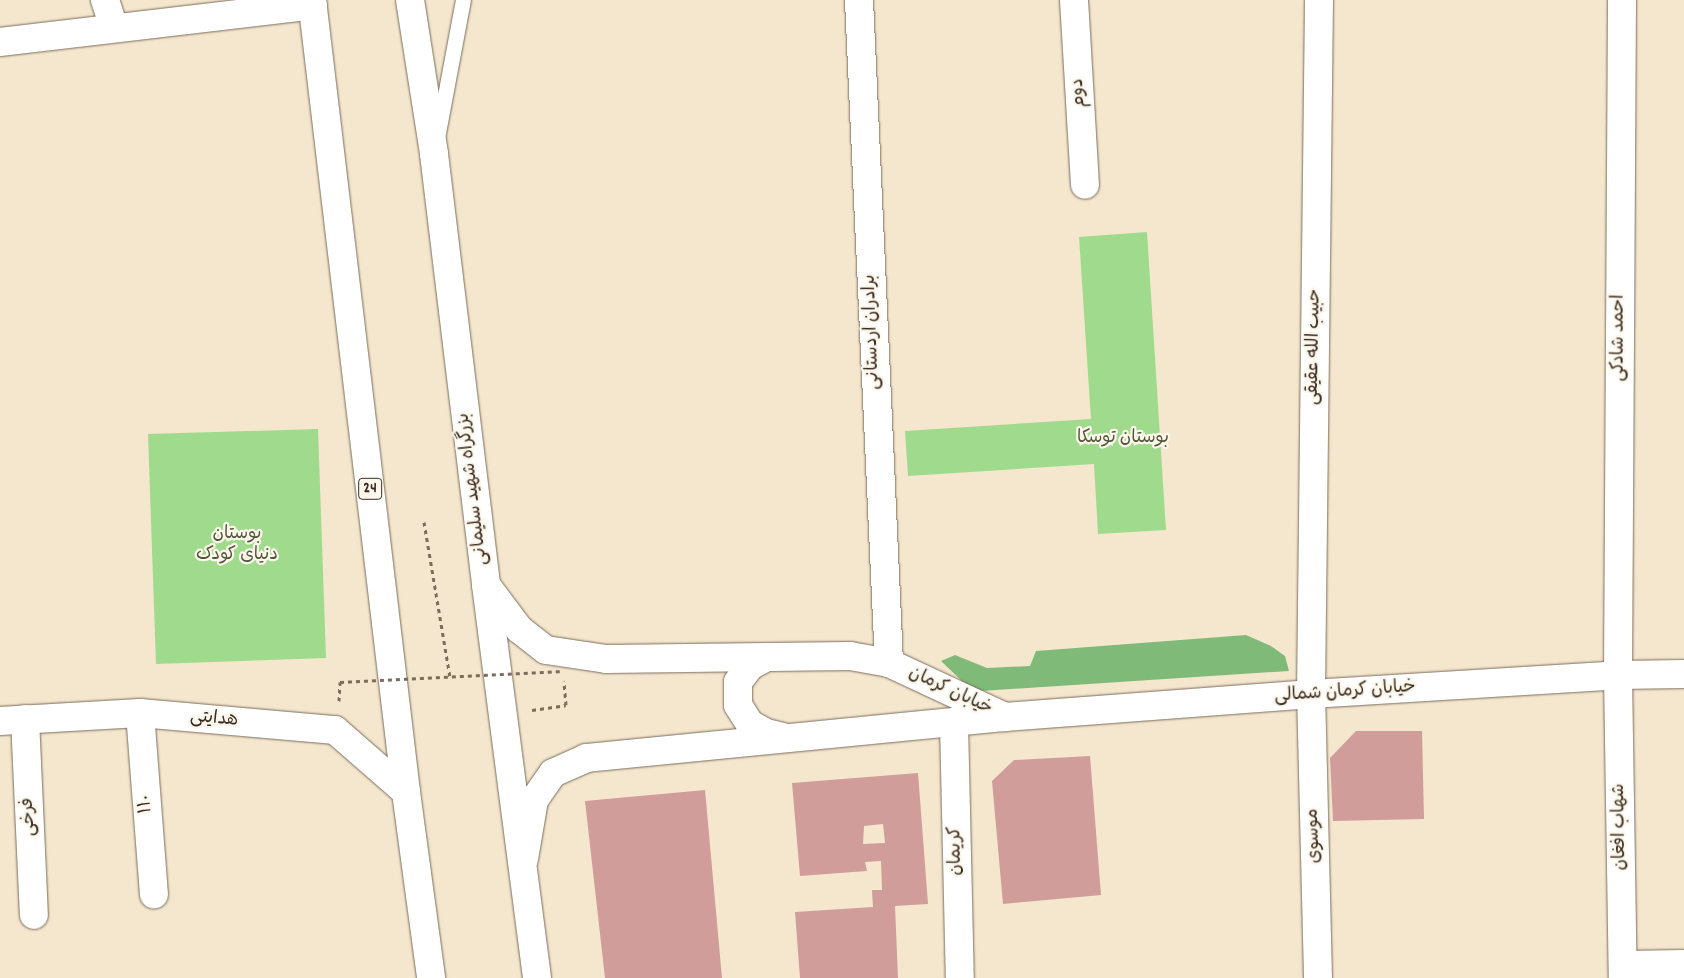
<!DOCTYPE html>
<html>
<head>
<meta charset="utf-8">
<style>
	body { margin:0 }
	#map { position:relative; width:1684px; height:978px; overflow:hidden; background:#f4e7ce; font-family:Dekko,"Playpen Sans Arabic",sans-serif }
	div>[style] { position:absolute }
	.green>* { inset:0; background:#a0da8d }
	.forest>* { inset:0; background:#80ba78 }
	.building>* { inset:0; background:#d09d9a }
	.path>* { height:3px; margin-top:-1.5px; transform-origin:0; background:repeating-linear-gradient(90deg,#7c6c5c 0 4px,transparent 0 8px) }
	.roads { filter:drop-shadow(0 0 1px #7c6c5c) drop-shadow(0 0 1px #7c6c5c) }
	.lane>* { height:15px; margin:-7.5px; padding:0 7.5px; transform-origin:7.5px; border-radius:7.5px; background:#fff }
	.street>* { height:28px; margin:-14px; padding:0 14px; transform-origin:14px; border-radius:14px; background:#fff }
	.secondary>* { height:28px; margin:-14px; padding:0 14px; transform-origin:14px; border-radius:14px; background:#fff }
	.highway>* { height:28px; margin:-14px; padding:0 14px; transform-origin:14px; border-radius:14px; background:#fff }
	.path-bridge>* { height:3px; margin-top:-1.5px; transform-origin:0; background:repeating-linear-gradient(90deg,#7c6c5c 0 4px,transparent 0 8px) }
	span { translate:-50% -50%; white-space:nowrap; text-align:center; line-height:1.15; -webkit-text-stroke:4.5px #fbf7ec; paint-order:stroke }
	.shield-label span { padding:1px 4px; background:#fbf7ec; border:1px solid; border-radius:4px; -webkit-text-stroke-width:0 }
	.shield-label { font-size:16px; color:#3b2a1e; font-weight:700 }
	.street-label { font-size:18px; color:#3b2a1e }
	.park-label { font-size:18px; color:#54563a }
</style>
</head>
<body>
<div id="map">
	<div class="green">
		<i style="clip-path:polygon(1147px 232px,1166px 530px,1098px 534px,1094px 464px,908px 476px,905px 431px,1091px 419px,1079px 237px)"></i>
		<i style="clip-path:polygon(318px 429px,326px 658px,156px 664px,148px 434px)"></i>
	</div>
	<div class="forest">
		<i style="clip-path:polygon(1246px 635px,1271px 646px,1285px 656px,1289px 671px,981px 691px,963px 682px,941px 661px,955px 655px,987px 668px,1030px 666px,1036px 651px)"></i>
	</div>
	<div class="building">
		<i style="clip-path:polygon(1356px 731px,1422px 731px,1424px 819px,1333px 821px,1330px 758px)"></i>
		<i style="clip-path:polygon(1090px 756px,1101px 895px,1003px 904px,992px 781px,1014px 760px)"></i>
		<i style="clip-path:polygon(evenodd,918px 773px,928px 904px,895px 906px,898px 978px,800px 978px,795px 912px,873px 907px,872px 890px,882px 890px,881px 861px,865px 862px,867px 871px,800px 876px,792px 783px,918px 773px,883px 824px,885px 843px,863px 844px,864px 826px,883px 824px)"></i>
		<i style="clip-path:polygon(705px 790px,722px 978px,605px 978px,585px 801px)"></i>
	</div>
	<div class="path">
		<i style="left:424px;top:522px;width:157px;rotate:80.5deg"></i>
		<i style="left:339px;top:701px;width:19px;rotate:-87deg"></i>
		<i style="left:532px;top:710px;width:34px;rotate:-8deg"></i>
		<i style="left:566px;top:705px;width:24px;rotate:-95deg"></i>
	</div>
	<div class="roads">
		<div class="lane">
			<i style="left:438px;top:133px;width:135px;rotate:-79.4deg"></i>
		</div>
		<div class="street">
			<i style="left:105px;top:0;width:29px;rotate:72deg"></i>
			<i style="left:859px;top:0;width:664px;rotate:87.41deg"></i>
			<i style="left:1074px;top:0;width:185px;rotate:86.6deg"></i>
			<i style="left:1622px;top:0;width:675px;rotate:90.34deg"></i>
			<i style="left:1618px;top:675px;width:303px;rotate:89.1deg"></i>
			<i style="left:0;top:42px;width:315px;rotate:-6.7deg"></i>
			<i style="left:140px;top:713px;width:182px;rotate:85.6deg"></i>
			<i style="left:25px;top:719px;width:196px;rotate:87.4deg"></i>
			<i style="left:954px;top:723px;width:255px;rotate:88.7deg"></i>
			<i style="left:1623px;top:965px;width:61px;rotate:-0.9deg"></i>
			<i style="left:1318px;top:978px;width:284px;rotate:-91.4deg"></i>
			<i style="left:1311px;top:694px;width:694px;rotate:-89.34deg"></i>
		</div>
		<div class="secondary">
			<i style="left:486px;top:585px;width:55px;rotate:53.1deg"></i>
			<i style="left:519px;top:629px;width:34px;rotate:38deg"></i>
			<i style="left:546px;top:650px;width:61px;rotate:8.5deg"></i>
			<i style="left:606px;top:659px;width:244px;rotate:-0.7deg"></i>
			<i style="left:850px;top:656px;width:40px;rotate:10deg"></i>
			<i style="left:889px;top:663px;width:128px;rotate:25deg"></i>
			<i style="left:767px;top:657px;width:19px;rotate:152deg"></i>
			<i style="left:750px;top:666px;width:20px;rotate:127deg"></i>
			<i style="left:738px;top:682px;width:23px;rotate:90deg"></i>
			<i style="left:738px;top:705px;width:22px;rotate:58deg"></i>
			<i style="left:750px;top:724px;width:18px;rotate:29deg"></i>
			<i style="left:766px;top:733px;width:17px;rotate:13deg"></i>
			<i style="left:0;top:721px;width:140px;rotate:-3.3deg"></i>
			<i style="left:140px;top:713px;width:196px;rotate:5deg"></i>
			<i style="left:335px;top:730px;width:94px;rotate:41.1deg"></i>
			<i style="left:524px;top:859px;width:60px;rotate:-80.4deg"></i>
			<i style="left:534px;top:800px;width:33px;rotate:-55deg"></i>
			<i style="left:553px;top:773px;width:36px;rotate:-24deg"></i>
			<i style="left:586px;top:758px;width:421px;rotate:-5.6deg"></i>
			<i style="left:1005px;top:717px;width:307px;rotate:-4.3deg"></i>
			<i style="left:1311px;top:694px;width:308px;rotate:-3.5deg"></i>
			<i style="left:1618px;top:675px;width:66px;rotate:-0.9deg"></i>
		</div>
		<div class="highway">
			<i style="left:312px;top:0;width:798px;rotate:83.23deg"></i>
			<i style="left:406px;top:792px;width:188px;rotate:82.3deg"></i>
			<i style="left:410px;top:0;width:156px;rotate:81.1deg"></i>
			<i style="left:434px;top:154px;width:434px;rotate:83.1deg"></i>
			<i style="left:486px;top:585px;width:396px;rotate:82.6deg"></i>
		</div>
	</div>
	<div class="path-bridge">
		<i style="left:340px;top:682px;width:224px;rotate:-2.8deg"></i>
	</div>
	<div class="shield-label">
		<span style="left:370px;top:489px">24</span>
	</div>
	<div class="street-label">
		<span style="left:1080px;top:93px;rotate:-93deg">دوم</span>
		<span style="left:873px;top:332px;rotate:-92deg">برادران اردستانی</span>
		<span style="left:1620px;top:338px;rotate:-90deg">احمد شادکی</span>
		<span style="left:1315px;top:347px;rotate:-89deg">حبیب الله عقیقی</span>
		<span style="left:474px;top:489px;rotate:-97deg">بزرگراه شهید سلیمانی</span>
		<span style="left:950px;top:692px;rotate:25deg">خیابان کرمان</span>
		<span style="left:1345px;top:693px;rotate:-4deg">خیابان کرمان شمالی</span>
		<span style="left:214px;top:720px;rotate:5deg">هدایتی</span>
		<span style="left:147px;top:804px;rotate:-94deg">۱۱۰</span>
		<span style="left:30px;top:817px;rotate:-93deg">فرخی</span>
		<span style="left:1621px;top:827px;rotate:-91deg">شهاب افغان</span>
		<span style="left:1315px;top:836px;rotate:-92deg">موسوی</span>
		<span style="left:957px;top:851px;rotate:-91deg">کریمان</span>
	</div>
	<div class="park-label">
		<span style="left:1123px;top:439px">بوستان توسکا</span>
		<span style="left:237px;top:546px">بوستان<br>دنیای کودک</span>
	</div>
</div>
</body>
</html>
